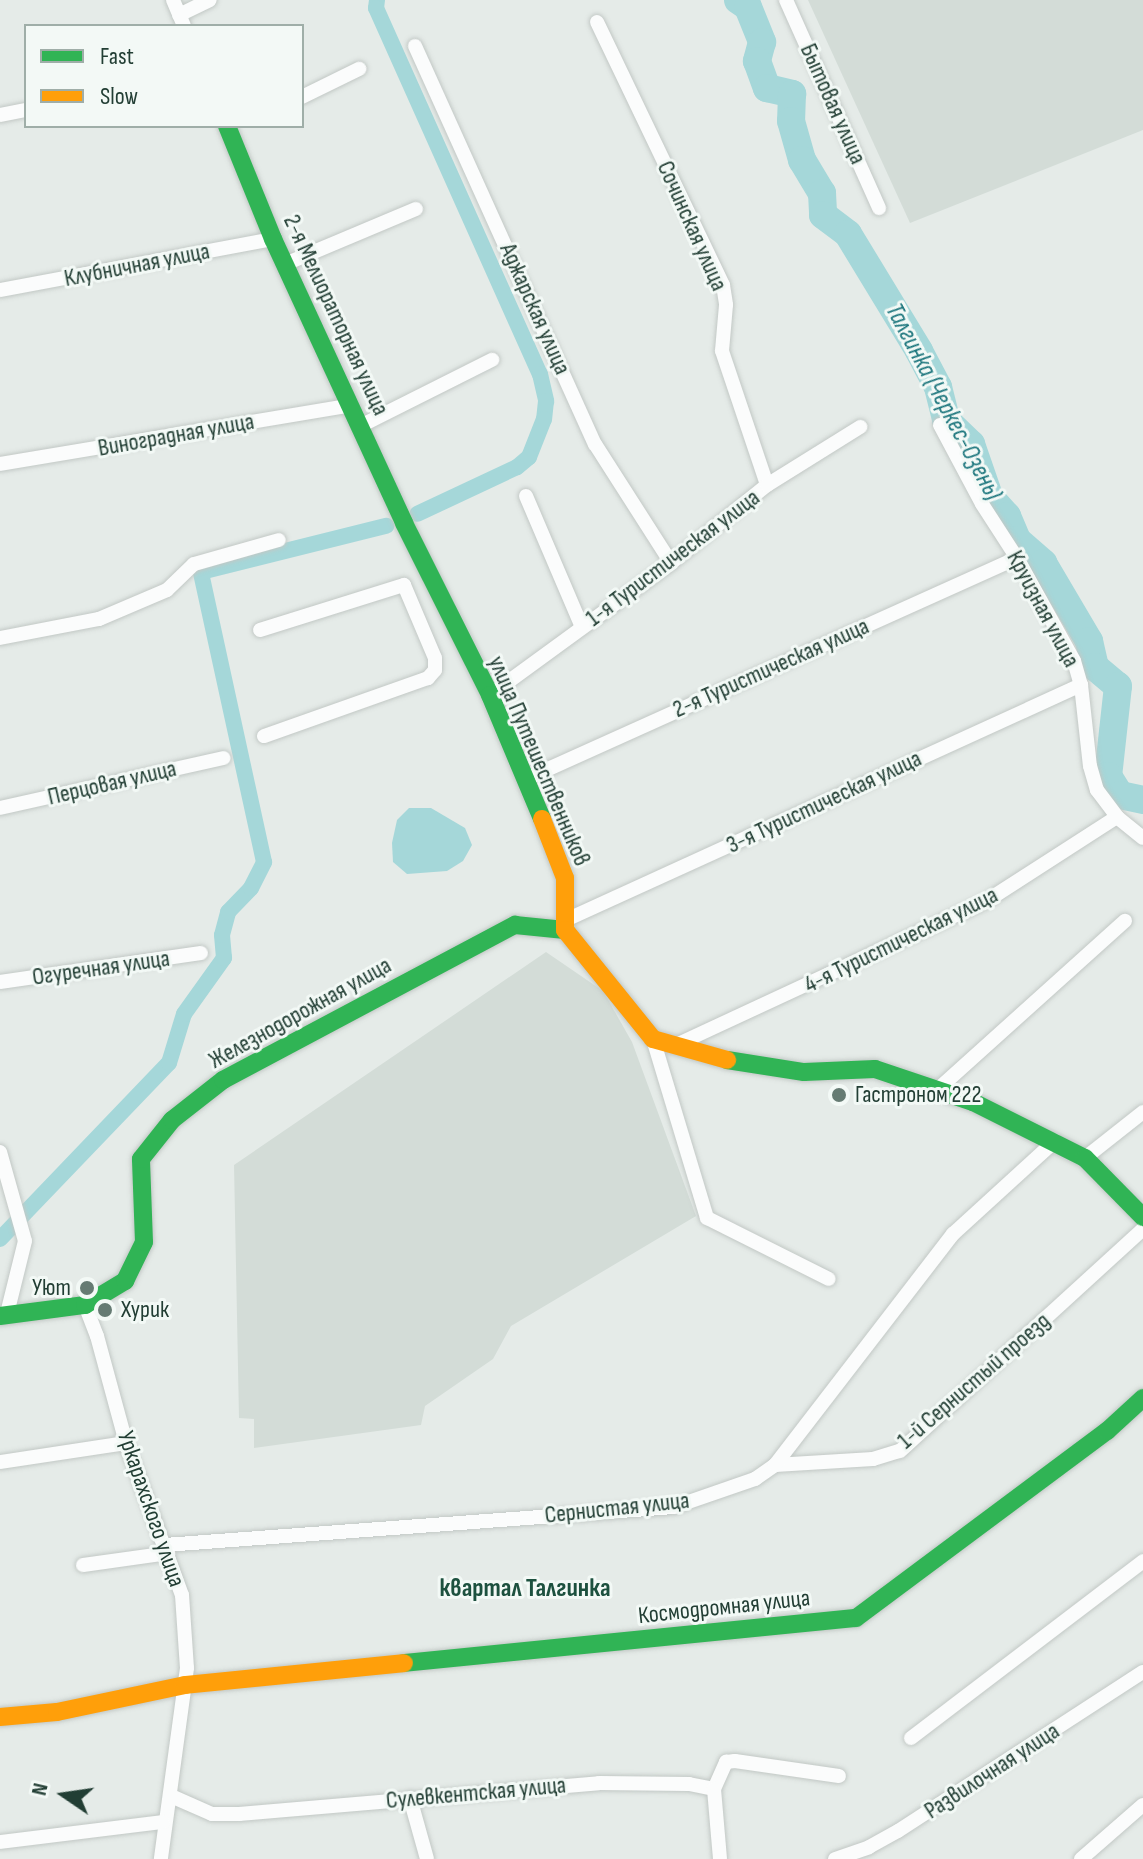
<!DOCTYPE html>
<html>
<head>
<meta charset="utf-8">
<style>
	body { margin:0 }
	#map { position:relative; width:1143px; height:1859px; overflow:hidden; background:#e5ebe8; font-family:"Sofia Sans Condensed",sans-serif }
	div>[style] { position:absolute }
	.built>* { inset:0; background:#d3dcd7 }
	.water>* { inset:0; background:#a5d7d9 }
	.canal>* { height:16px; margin:-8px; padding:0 8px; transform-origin:8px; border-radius:8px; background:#a5d7d9 }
	.river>* { height:28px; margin:-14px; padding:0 14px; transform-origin:14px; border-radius:14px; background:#a5d7d9 }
	.roads { filter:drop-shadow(0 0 2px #c2c8c5) drop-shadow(0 0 2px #c2c8c5) }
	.street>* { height:14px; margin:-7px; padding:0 7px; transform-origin:7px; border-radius:7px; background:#fbfcfc }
	.fast>* { height:18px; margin:-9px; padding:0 9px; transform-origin:9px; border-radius:9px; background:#30b455 }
	.slow>* { height:18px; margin:-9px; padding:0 9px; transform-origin:9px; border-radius:9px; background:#ff9f0a }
	.dots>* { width:22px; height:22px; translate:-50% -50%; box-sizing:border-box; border:4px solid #f3f9f6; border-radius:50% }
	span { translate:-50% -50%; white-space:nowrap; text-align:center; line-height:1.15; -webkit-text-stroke:6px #f3f9f6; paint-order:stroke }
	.street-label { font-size:24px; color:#223e34 }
	.poi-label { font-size:24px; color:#223e34 }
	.left { translate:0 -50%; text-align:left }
	.right { translate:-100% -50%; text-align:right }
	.water-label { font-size:26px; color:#1b757c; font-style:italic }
	.neighbourhood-label { font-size:26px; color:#1d513f; font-weight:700 }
	.legend { position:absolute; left:24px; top:24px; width:280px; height:104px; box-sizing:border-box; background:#f3f9f6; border:2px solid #9faea8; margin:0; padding:10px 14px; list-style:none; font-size:24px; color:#223e34 }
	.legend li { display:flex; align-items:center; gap:16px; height:40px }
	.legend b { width:40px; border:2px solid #9faea8 }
	.north { position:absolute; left:24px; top:1755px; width:80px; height:80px; -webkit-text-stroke:6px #f3f9f6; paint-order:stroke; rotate:283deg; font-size:22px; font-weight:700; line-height:32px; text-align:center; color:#223e34 }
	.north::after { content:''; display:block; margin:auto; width:28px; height:36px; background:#223e34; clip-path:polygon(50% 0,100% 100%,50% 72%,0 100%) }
</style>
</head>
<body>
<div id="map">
	<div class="built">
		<i style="clip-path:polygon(808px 0,1143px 0,1143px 130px,910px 223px)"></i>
		<i style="clip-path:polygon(546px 952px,603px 991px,632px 1042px,696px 1216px,511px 1326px,493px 1359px,425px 1406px,421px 1425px,254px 1448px,254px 1419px,239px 1418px,234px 1165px)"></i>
	</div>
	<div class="water">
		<i style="clip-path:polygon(409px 808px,431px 808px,465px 828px,472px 845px,463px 861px,447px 871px,407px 874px,393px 862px,392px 843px,397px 820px)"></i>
	</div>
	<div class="canal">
		<i style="left:377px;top:0;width:8px;rotate:97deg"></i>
		<i style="left:376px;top:8px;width:401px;rotate:65.9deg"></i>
		<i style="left:540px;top:374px;width:28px;rotate:77deg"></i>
		<i style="left:546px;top:401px;width:18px;rotate:96deg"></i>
		<i style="left:544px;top:419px;width:41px;rotate:111.5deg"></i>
		<i style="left:529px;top:457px;width:16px;rotate:140deg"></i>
		<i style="left:517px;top:467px;width:110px;rotate:154.8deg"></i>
		<i style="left:0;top:1239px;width:244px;rotate:-46.2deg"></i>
		<i style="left:169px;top:1063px;width:51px;rotate:-73deg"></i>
		<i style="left:184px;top:1014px;width:69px;rotate:-54.5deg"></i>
		<i style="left:224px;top:958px;width:23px;rotate:-95deg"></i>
		<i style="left:222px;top:935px;width:24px;rotate:-75deg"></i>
		<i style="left:228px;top:912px;width:33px;rotate:-46deg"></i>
		<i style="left:251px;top:888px;width:29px;rotate:-63deg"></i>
		<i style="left:264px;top:862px;width:297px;rotate:-102.3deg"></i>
		<i style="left:201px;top:572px;width:191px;rotate:-14deg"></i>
	</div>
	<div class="river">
		<i style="left:738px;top:0;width:12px;rotate:35deg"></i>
		<i style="left:748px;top:7px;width:38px;rotate:68deg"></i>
		<i style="left:762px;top:42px;width:20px;rotate:105deg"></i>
		<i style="left:757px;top:61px;width:29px;rotate:70deg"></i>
		<i style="left:767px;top:88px;width:26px;rotate:13deg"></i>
		<i style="left:792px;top:94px;width:27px;rotate:92deg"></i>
		<i style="left:791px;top:121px;width:41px;rotate:74.2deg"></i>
		<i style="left:802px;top:160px;width:39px;rotate:59deg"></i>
		<i style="left:822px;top:193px;width:22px;rotate:87deg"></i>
		<i style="left:823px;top:215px;width:31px;rotate:37deg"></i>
		<i style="left:848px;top:234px;width:137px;rotate:58.7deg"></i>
		<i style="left:919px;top:351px;width:41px;rotate:62.2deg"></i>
		<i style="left:938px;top:387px;width:34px;rotate:76deg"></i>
		<i style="left:946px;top:420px;width:35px;rotate:44deg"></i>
		<i style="left:971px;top:444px;width:55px;rotate:70.9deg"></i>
		<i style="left:989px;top:496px;width:27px;rotate:48deg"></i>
		<i style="left:1007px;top:516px;width:26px;rotate:67deg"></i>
		<i style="left:1017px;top:540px;width:35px;rotate:41deg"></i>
		<i style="left:1043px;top:563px;width:91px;rotate:59.5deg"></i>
		<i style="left:1089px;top:641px;width:27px;rotate:77deg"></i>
		<i style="left:1095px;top:667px;width:30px;rotate:40deg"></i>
		<i style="left:1118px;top:686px;width:91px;rotate:96.3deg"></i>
		<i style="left:1108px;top:776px;width:22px;rotate:58deg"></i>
		<i style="left:1120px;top:795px;width:24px;rotate:12deg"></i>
	</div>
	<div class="roads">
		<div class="street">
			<i style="left:173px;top:0;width:28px;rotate:67deg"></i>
			<i style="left:786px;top:0;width:228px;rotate:65.9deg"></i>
			<i style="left:179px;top:15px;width:34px;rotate:-26deg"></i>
			<i style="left:597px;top:22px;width:292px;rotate:64.4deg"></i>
			<i style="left:723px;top:285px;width:20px;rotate:81deg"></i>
			<i style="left:726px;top:305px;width:46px;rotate:95deg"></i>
			<i style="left:722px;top:351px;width:141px;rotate:71.4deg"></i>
			<i style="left:415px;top:46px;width:437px;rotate:65.7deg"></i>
			<i style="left:595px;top:444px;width:141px;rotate:57.4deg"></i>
			<i style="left:302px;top:97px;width:64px;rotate:-26.2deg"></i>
			<i style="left:0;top:115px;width:26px;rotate:-11deg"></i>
			<i style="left:285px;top:264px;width:142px;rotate:-22.8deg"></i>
			<i style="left:0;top:290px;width:278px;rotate:-10.6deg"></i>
			<i style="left:940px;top:425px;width:89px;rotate:62deg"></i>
			<i style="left:982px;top:504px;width:64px;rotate:57.1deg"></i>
			<i style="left:1017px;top:558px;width:118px;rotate:61deg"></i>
			<i style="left:1074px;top:661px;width:25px;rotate:74deg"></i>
			<i style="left:1081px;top:685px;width:81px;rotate:83.7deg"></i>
			<i style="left:1090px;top:766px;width:25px;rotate:74deg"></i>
			<i style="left:1097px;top:790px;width:34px;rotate:53deg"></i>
			<i style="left:1117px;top:817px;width:33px;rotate:39deg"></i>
			<i style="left:360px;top:426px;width:148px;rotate:-26.6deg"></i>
			<i style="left:0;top:464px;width:356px;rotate:-9.5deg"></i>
			<i style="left:526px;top:496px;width:142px;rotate:66.9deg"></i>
			<i style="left:260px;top:630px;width:151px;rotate:-17.4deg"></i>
			<i style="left:404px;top:585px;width:79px;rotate:67deg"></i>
			<i style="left:435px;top:658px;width:12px;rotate:90deg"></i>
			<i style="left:435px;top:670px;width:11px;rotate:131deg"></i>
			<i style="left:428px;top:678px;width:174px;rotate:160.5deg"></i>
			<i style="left:0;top:638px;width:101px;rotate:-10.9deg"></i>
			<i style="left:99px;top:619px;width:74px;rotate:-23.1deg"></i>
			<i style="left:167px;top:590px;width:37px;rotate:-44deg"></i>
			<i style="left:194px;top:564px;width:88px;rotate:-15.8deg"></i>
			<i style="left:490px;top:695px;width:224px;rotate:-36.1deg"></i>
			<i style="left:671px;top:563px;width:124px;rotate:-39.1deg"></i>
			<i style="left:767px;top:485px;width:110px;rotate:-31.9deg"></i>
			<i style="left:526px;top:779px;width:538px;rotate:-24.23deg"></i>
			<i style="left:0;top:808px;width:229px;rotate:-12.6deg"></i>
			<i style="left:568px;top:919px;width:564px;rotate:-24.52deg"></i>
			<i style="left:0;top:982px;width:203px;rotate:-8.2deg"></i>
			<i style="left:653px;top:1039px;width:187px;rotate:73.2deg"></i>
			<i style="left:707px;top:1218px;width:136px;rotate:26.6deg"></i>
			<i style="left:676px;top:1045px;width:344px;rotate:-24.9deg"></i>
			<i style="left:988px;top:900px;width:153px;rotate:-32.8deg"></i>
			<i style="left:937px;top:1090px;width:253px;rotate:-42deg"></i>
			<i style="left:0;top:1152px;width:92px;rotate:74.3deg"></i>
			<i style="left:25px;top:1241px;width:75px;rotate:103.9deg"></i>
			<i style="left:1085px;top:1158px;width:74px;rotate:-38.4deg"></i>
			<i style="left:85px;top:1305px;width:33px;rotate:69deg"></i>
			<i style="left:97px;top:1336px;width:111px;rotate:74.8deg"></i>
			<i style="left:126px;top:1443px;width:162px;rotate:69.8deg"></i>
			<i style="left:182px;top:1595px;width:73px;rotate:86.1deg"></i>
			<i style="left:187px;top:1668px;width:193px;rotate:97.8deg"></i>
			<i style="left:0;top:1462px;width:127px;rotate:-8.6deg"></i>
			<i style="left:775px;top:1465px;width:98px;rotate:-3.5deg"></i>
			<i style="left:873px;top:1459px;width:28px;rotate:-17deg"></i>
			<i style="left:900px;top:1451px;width:329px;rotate:-42.4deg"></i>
			<i style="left:165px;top:1545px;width:510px;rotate:-4.27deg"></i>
			<i style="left:674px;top:1507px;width:86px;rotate:-19.1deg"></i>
			<i style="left:755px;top:1479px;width:24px;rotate:-35deg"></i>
			<i style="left:775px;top:1465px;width:292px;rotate:-52.4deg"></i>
			<i style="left:953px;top:1234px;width:138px;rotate:-42.4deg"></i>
			<i style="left:83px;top:1565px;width:86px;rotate:-8deg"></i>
			<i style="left:911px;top:1738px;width:292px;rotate:-37.3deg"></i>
			<i style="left:714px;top:1789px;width:30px;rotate:-66deg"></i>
			<i style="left:726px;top:1762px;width:9px;rotate:-6deg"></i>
			<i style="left:735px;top:1761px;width:105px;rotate:8.2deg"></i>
			<i style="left:171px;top:1796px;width:45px;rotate:23.7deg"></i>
			<i style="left:212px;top:1814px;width:27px"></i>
			<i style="left:239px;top:1814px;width:361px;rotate:-4.9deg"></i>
			<i style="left:599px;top:1783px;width:90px;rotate:0.6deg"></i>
			<i style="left:689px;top:1784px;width:25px;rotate:11deg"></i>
			<i style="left:714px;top:1789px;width:70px;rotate:85.1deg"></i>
			<i style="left:410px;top:1798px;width:63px;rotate:74.4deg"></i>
			<i style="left:0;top:1842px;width:164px;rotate:-7deg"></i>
			<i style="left:835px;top:1859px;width:36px;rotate:-19deg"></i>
			<i style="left:869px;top:1847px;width:33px;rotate:-29deg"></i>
			<i style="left:898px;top:1831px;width:292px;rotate:-33deg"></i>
			<i style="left:1081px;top:1859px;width:82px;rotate:-41.1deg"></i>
		</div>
		<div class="fast">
			<i style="left:227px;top:126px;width:122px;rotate:67.8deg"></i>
			<i style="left:273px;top:239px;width:313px;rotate:65.2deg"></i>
			<i style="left:404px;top:523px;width:192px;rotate:63.4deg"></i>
			<i style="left:490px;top:695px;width:134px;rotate:67.2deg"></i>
			<i style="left:727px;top:1060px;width:78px;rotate:8.9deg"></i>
			<i style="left:804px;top:1072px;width:71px;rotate:-2.4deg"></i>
			<i style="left:875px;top:1069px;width:103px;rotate:18.6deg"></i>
			<i style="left:973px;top:1102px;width:125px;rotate:26.6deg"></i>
			<i style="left:1085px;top:1158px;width:83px;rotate:45.5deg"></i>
			<i style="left:0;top:1316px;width:86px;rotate:-7.4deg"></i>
			<i style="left:85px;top:1305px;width:47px;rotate:-31deg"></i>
			<i style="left:125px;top:1281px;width:43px;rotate:-64deg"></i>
			<i style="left:144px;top:1242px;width:83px;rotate:-92.1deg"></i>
			<i style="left:141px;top:1159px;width:50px;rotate:-51.5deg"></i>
			<i style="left:172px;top:1120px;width:65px;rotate:-38.1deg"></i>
			<i style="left:223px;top:1080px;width:331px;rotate:-28deg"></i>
			<i style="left:515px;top:925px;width:50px;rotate:5.7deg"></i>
			<i style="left:404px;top:1663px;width:454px;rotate:-5.7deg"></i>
			<i style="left:856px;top:1618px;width:313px;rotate:-36.7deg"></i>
			<i style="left:1107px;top:1431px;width:49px;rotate:-42.5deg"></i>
		</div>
		<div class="slow">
			<i style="left:542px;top:819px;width:63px;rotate:68.7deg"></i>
			<i style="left:565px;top:878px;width:52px;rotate:90deg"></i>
			<i style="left:565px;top:930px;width:140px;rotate:51.1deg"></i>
			<i style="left:653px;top:1039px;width:77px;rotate:15.8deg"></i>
			<i style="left:0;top:1717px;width:57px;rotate:-5deg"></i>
			<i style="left:57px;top:1712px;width:131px;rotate:-11.9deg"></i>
			<i style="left:185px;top:1685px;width:220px;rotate:-5.7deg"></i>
		</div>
	</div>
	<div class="dots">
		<i style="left:839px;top:1095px;background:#667b73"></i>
		<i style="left:87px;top:1288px;background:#667b73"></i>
		<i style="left:105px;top:1310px;background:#667b73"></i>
	</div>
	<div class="street-label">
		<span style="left:833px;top:104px;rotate:66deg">Бытовая улица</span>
		<span style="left:692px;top:226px;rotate:66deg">Сочинская улица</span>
		<span style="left:137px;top:265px;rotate:-11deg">Клубничная улица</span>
		<span style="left:535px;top:309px;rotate:66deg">Аджарская улица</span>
		<span style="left:336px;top:315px;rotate:65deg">2-я Мелиораторная улица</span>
		<span style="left:176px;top:435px;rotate:-10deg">Виноградная улица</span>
		<span style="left:673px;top:558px;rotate:-37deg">1-я Туристическая улица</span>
		<span style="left:1043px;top:609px;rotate:62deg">Круизная улица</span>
		<span style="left:771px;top:668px;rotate:-24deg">2-я Туристическая улица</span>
		<span style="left:539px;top:761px;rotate:67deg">улица Путешественников</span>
		<span style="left:112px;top:783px;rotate:-13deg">Перцовая улица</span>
		<span style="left:824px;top:802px;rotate:-25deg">3-я Туристическая улица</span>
		<span style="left:901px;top:940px;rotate:-26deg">4-я Туристическая улица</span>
		<span style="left:101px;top:968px;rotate:-8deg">Огуречная улица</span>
		<span style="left:300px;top:1013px;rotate:-29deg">Железнодорожная улица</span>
		<span style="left:974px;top:1381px;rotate:-41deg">1-й Сернистый проезд</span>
		<span style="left:617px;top:1508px;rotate:-6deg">Сернистая улица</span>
		<span style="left:151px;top:1509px;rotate:71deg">Уркарахского улица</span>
		<span style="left:724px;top:1607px;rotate:-6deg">Космодромная улица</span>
		<span style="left:992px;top:1771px;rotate:-33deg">Развилочная улица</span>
		<span style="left:476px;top:1793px;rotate:-5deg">Сулевкентская улица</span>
	</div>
	<div class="poi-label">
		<span class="left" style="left:855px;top:1095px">Гастроном 222</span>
		<span class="right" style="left:71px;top:1288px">Уют</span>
		<span class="left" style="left:121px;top:1310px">Хурик</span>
	</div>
	<div class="water-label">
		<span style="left:943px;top:402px;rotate:62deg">Талгинка (Черкес-Озень)</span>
	</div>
	<div class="neighbourhood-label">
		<span style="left:525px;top:1589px">квартал Талгинка</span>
	</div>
	<ul class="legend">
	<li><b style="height:10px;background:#30b455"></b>Fast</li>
	<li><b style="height:10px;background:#ff9f0a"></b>Slow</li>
	</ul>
	<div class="north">N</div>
</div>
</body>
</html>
